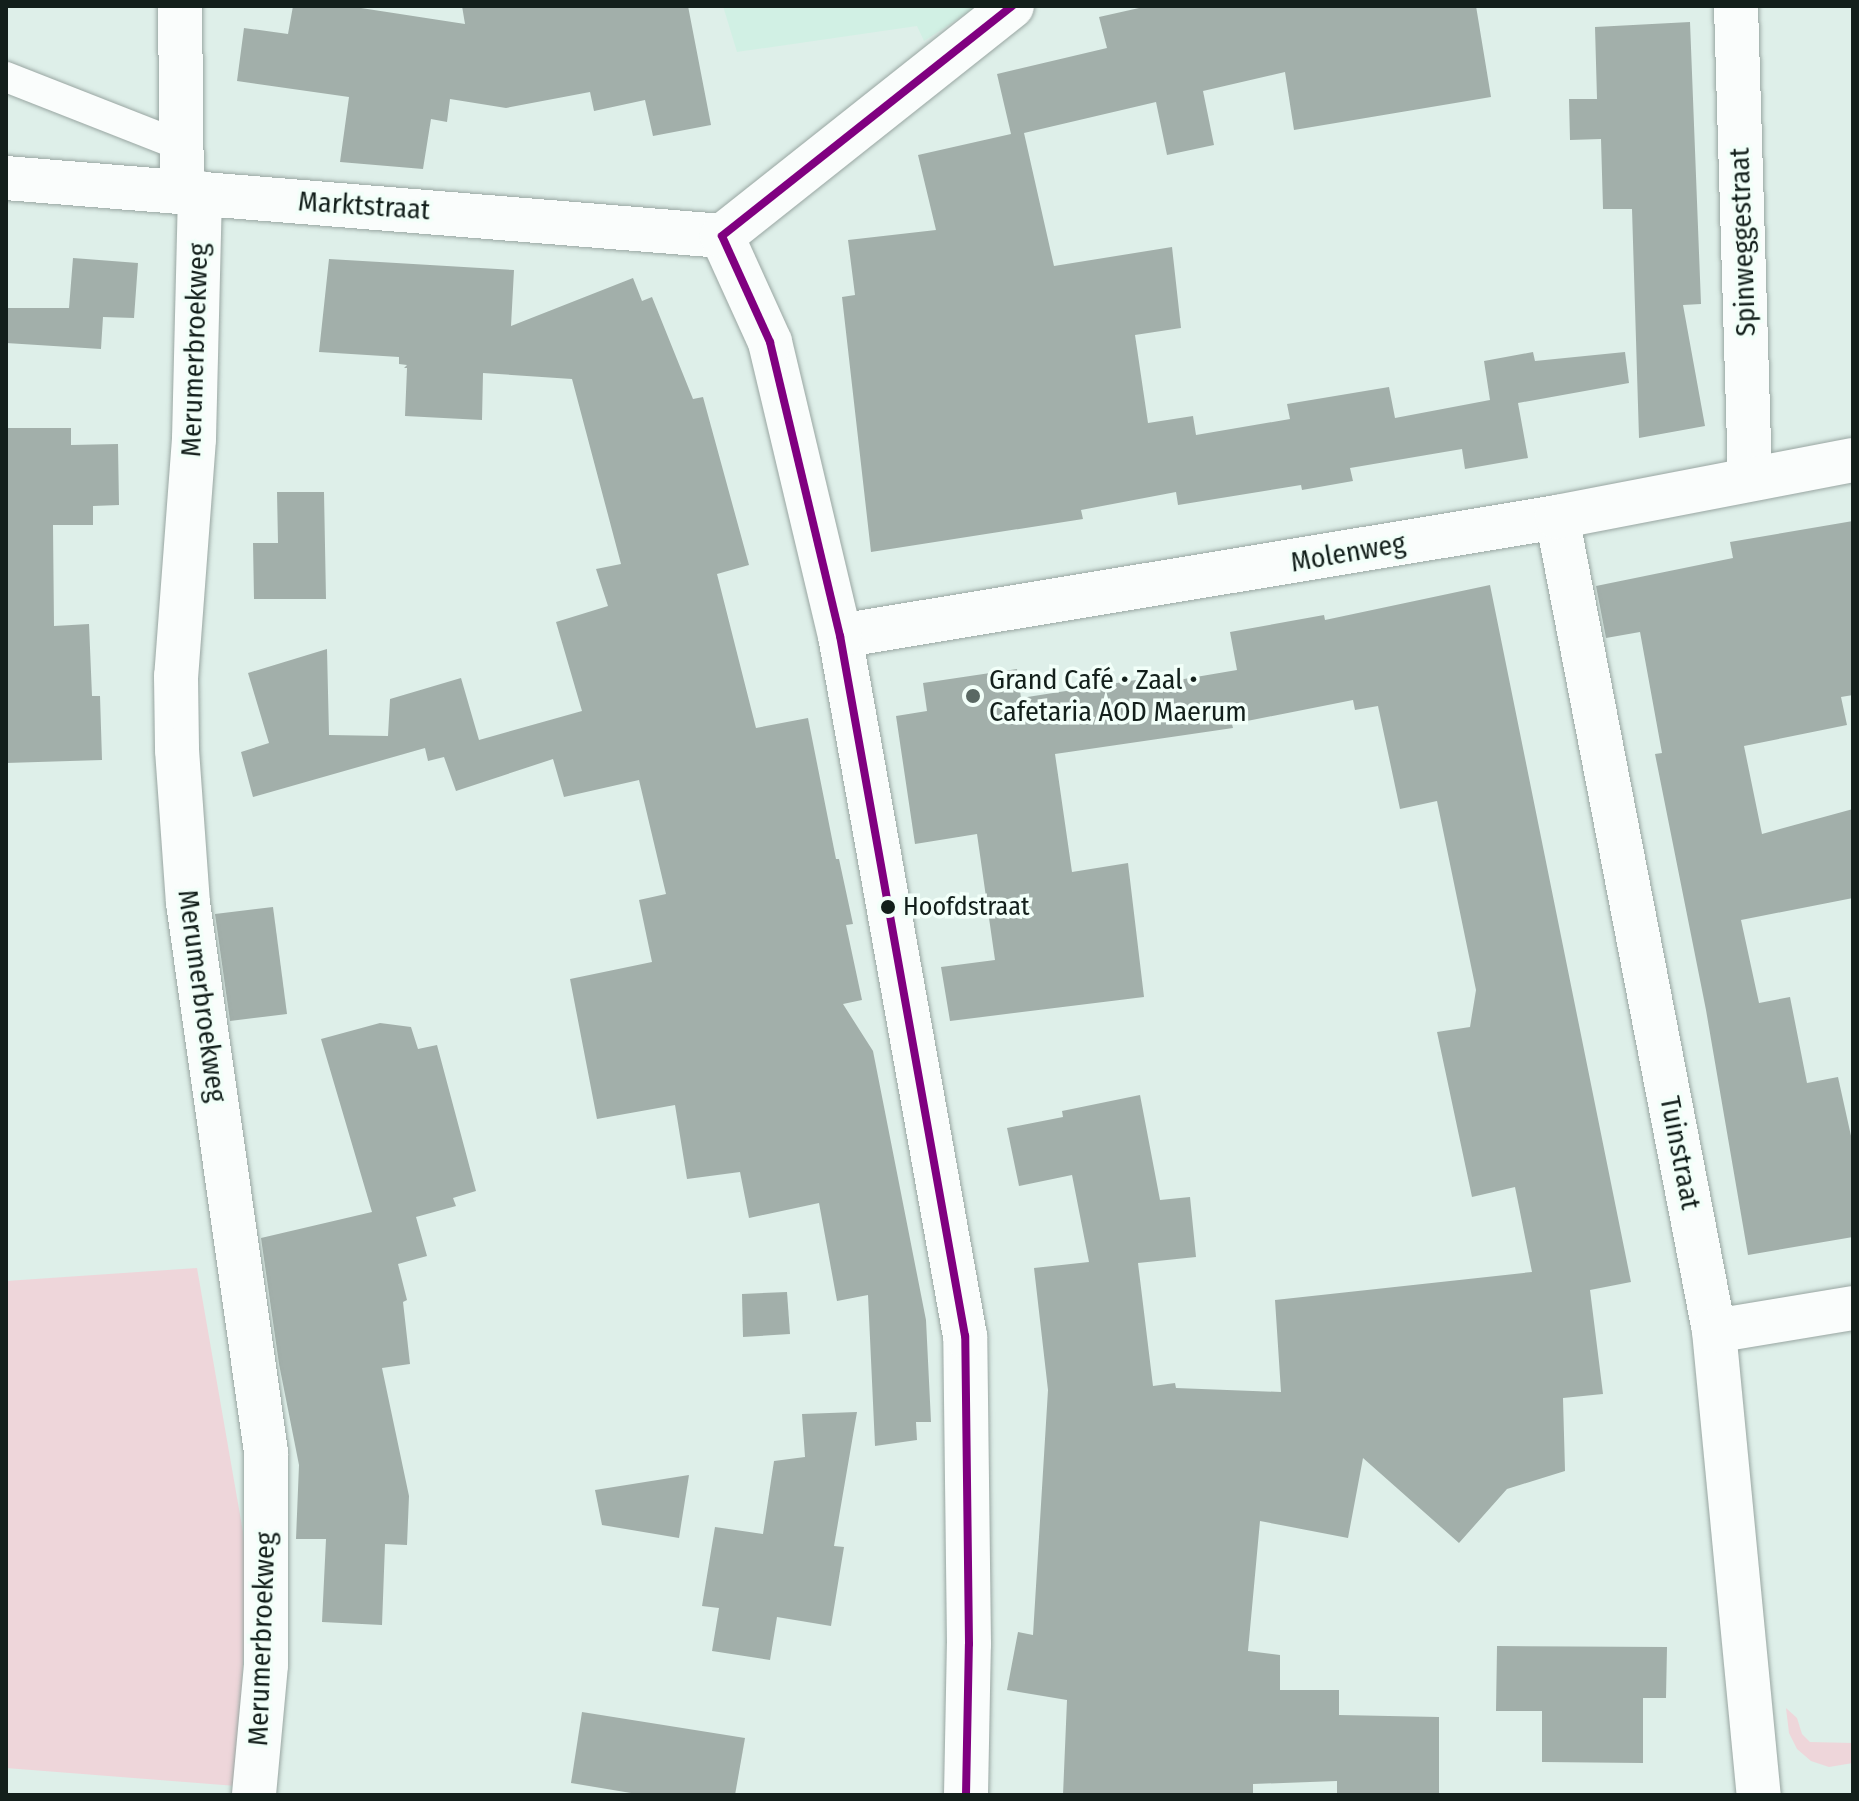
<!DOCTYPE html>
<html>
<head>
<meta charset="utf-8">
<style>
	body { margin:0 }
	#map { position:relative; width:1859px; height:1801px; overflow:hidden; background:#deefe9; font-family:"Fira Sans Condensed",sans-serif }
	div>[style] { position:absolute }
	.built>* { inset:0; background:#d1f0e4 }
	.green>* { inset:0; background:#eed6da }
	.building>* { inset:0; background:#a2afaa }
	.roads { filter:drop-shadow(0 0 2px #99a6a2) drop-shadow(0 0 2px #99a6a2) }
	.lane>* { height:30px; margin:-15px; padding:0 15px; transform-origin:15px; border-radius:15px; background:#fafdfc }
	.street>* { height:44px; margin:-22px; padding:0 22px; transform-origin:22px; border-radius:22px; background:#fafdfc }
	.secondary>* { height:44px; margin:-22px; padding:0 22px; transform-origin:22px; border-radius:22px; background:#fafdfc }
	.bus-1>* { height:8px; margin:-4px; padding:0 4px; transform-origin:4px; border-radius:4px; background:#800080 }
	.dots>* { width:22px; height:22px; translate:-50% -50%; box-sizing:border-box; border:4px solid #f2fff9; border-radius:50% }
	span { translate:-50% -50%; white-space:nowrap; text-align:center; line-height:1.15; -webkit-text-stroke:7px #f2fff9; paint-order:stroke }
	.bus-label { font-size:26px; color:#131f1b }
	.left { translate:0 -50%; text-align:left }
	.street-label { font-size:28px; color:#131f1b }
	.poi-label { font-size:28px; color:#131f1b }
	.frame { position:absolute; inset:0; border:8px solid #131f1b; pointer-events:none }
</style>
</head>
<body>
<div id="map">
	<div class="built">
		<i style="clip-path:polygon(723px 6px,978px 6px,924px 41px,917px 26px,737px 52px)"></i>
	</div>
	<div class="green">
		<i style="clip-path:polygon(197px 1268px,243px 1532px,248px 1580px,236px 1786px,6px 1768px,6px 1281px)"></i>
		<i style="clip-path:polygon(1786px 1708px,1797px 1718px,1802px 1734px,1810px 1742px,1853px 1743px,1853px 1763px,1829px 1767px,1811px 1761px,1797px 1749px,1789px 1733px)"></i>
	</div>
	<div class="building">
		<i style="clip-path:polygon(293px 6px,348px 6px,465px 24px,462px 6px,688px 6px,711px 125px,653px 136px,645px 100px,594px 111px,590px 92px,506px 108px,450px 99px,447px 122px,431px 119px,423px 169px,340px 162px,349px 97px,237px 81px,244px 28px,288px 34px)"></i>
		<i style="clip-path:polygon(1148px 6px,1476px 6px,1491px 97px,1294px 130px,1285px 72px,1203px 91px,1214px 145px,1167px 155px,1156px 102px,1024px 133px,1054px 266px,1172px 247px,1181px 328px,1135px 335px,1148px 423px,1193px 416px,1196px 435px,1290px 419px,1287px 404px,1389px 387px,1395px 418px,1490px 400px,1484px 361px,1533px 352px,1535px 361px,1625px 352px,1629px 383px,1518px 403px,1528px 458px,1465px 469px,1462px 449px,1350px 468px,1353px 481px,1302px 490px,1301px 485px,1178px 505px,1176px 492px,1081px 510px,1083px 519px,871px 552px,842px 297px,855px 295px,848px 240px,936px 230px,918px 155px,1011px 134px,997px 74px,1107px 48px,1099px 17px)"></i>
		<i style="clip-path:polygon(1690px 22px,1701px 304px,1683px 305px,1705px 426px,1639px 438px,1632px 209px,1603px 209px,1601px 139px,1570px 140px,1569px 99px,1597px 99px,1595px 27px)"></i>
		<i style="clip-path:polygon(73px 258px,138px 263px,134px 318px,103px 317px,101px 349px,6px 343px,6px 308px,69px 308px)"></i>
		<i style="clip-path:polygon(329px 259px,514px 270px,511px 326px,633px 278px,642px 301px,652px 297px,693px 399px,703px 397px,749px 565px,717px 574px,756px 728px,808px 718px,836px 859px,839px 859px,853px 924px,846px 925px,862px 1000px,843px 1004px,873px 1051px,926px 1320px,931px 1422px,916px 1422px,917px 1440px,875px 1446px,868px 1295px,837px 1301px,819px 1203px,749px 1218px,740px 1172px,687px 1179px,675px 1105px,597px 1119px,570px 979px,652px 962px,639px 900px,666px 894px,639px 780px,564px 797px,553px 759px,456px 791px,444px 757px,428px 761px,425px 748px,253px 797px,241px 752px,269px 743px,248px 673px,327px 649px,329px 735px,388px 736px,390px 699px,461px 678px,479px 740px,582px 711px,556px 622px,608px 606px,596px 569px,621px 564px,572px 379px,483px 373px,482px 420px,405px 416px,407px 368px,404px 368px,407px 365px,399px 364px,399px 357px,319px 352px)"></i>
		<i style="clip-path:polygon(6px 428px,71px 428px,71px 445px,118px 444px,119px 505px,93px 506px,93px 525px,53px 525px,54px 626px,89px 624px,92px 696px,100px 696px,102px 760px,6px 763px)"></i>
		<i style="clip-path:polygon(277px 492px,324px 492px,326px 599px,254px 599px,253px 543px,278px 543px)"></i>
		<i style="clip-path:polygon(1853px 521px,1853px 695px,1841px 697px,1847px 725px,1744px 746px,1762px 834px,1853px 809px,1853px 898px,1741px 920px,1759px 1003px,1790px 997px,1807px 1083px,1838px 1077px,1853px 1145px,1853px 1237px,1748px 1255px,1706px 1010px,1655px 754px,1662px 753px,1640px 632px,1606px 638px,1596px 586px,1733px 558px,1730px 542px)"></i>
		<i style="clip-path:polygon(1490px 585px,1631px 1282px,1590px 1290px,1603px 1394px,1563px 1398px,1565px 1471px,1507px 1489px,1459px 1543px,1363px 1458px,1348px 1538px,1260px 1521px,1248px 1651px,1280px 1655px,1280px 1690px,1339px 1690px,1339px 1715px,1439px 1717px,1439px 1795px,1337px 1795px,1337px 1781px,1253px 1784px,1253px 1795px,1063px 1795px,1067px 1700px,1007px 1690px,1018px 1632px,1033px 1635px,1048px 1390px,1034px 1268px,1089px 1262px,1072px 1175px,1019px 1186px,1007px 1128px,1063px 1117px,1062px 1111px,1140px 1095px,1160px 1200px,1190px 1197px,1196px 1257px,1138px 1263px,1153px 1386px,1175px 1383px,1176px 1388px,1281px 1392px,1275px 1300px,1532px 1272px,1515px 1187px,1472px 1197px,1437px 1032px,1470px 1027px,1476px 990px,1437px 801px,1400px 809px,1378px 706px,1355px 710px,1353px 700px,1232px 724px,1233px 728px,1055px 754px,1072px 872px,1128px 863px,1144px 997px,950px 1021px,941px 967px,995px 960px,977px 834px,915px 844px,896px 716px,927px 711px,923px 683px,1017px 669px,1021px 698px,1136px 680px,1137px 687px,1237px 670px,1230px 632px,1324px 615px,1325px 620px)"></i>
		<i style="clip-path:polygon(273px 907px,287px 1014px,230px 1021px,215px 914px)"></i>
		<i style="clip-path:polygon(380px 1023px,411px 1027px,418px 1049px,437px 1045px,476px 1191px,453px 1198px,456px 1206px,416px 1217px,427px 1256px,398px 1264px,407px 1300px,403px 1302px,410px 1364px,382px 1368px,409px 1496px,407px 1545px,385px 1544px,382px 1625px,322px 1622px,326px 1539px,296px 1539px,299px 1465px,279px 1364px,261px 1238px,372px 1212px,321px 1039px)"></i>
		<i style="clip-path:polygon(787px 1292px,790px 1334px,743px 1337px,742px 1294px)"></i>
		<i style="clip-path:polygon(857px 1412px,834px 1546px,844px 1547px,831px 1626px,777px 1617px,770px 1660px,712px 1651px,719px 1608px,702px 1606px,715px 1527px,763px 1534px,774px 1461px,805px 1457px,802px 1414px)"></i>
		<i style="clip-path:polygon(689px 1475px,679px 1538px,602px 1525px,595px 1490px)"></i>
		<i style="clip-path:polygon(1497px 1646px,1667px 1647px,1666px 1698px,1643px 1698px,1643px 1763px,1542px 1762px,1542px 1711px,1496px 1711px)"></i>
		<i style="clip-path:polygon(582px 1712px,745px 1738px,735px 1795px,643px 1795px,571px 1783px)"></i>
	</div>
	<div class="roads">
		<div class="lane">
			<i style="left:6px;top:77px;width:189px;rotate:21.4deg"></i>
		</div>
		<div class="street">
			<i style="left:180px;top:6px;width:186px;rotate:89.4deg"></i>
			<i style="left:1736px;top:6px;width:472px;rotate:88.3deg"></i>
			<i style="left:6px;top:178px;width:718px;rotate:4.63deg"></i>
			<i style="left:200px;top:193px;width:246px;rotate:91.4deg"></i>
			<i style="left:194px;top:439px;width:238px;rotate:94.3deg"></i>
			<i style="left:176px;top:676px;width:74px;rotate:89.2deg"></i>
			<i style="left:177px;top:750px;width:153px;rotate:85.9deg"></i>
			<i style="left:188px;top:903px;width:555px;rotate:81.91deg"></i>
			<i style="left:266px;top:1452px;width:213px;rotate:90deg"></i>
			<i style="left:266px;top:1665px;width:131px;rotate:95.3deg"></i>
			<i style="left:1557px;top:517px;width:829px;rotate:79.08deg"></i>
			<i style="left:1714px;top:1331px;width:466px;rotate:84.5deg"></i>
			<i style="left:840px;top:636px;width:727px;rotate:-9.42deg"></i>
			<i style="left:1557px;top:517px;width:301px;rotate:-10.9deg"></i>
			<i style="left:1714px;top:1331px;width:141px;rotate:-9.4deg"></i>
		</div>
		<div class="secondary">
			<i style="left:966px;top:1795px;width:151px;rotate:-88.9deg"></i>
			<i style="left:969px;top:1644px;width:308px;rotate:-90.7deg"></i>
			<i style="left:965px;top:1336px;width:711px;rotate:-100.12deg"></i>
			<i style="left:840px;top:636px;width:302px;rotate:-103.4deg"></i>
			<i style="left:770px;top:342px;width:116px;rotate:-114.4deg"></i>
			<i style="left:722px;top:236px;width:370px;rotate:-38.4deg"></i>
		</div>
	</div>
	<div class="bus-1">
		<i style="left:966px;top:1795px;width:151px;rotate:-88.9deg"></i>
		<i style="left:969px;top:1644px;width:308px;rotate:-90.7deg"></i>
		<i style="left:965px;top:1336px;width:711px;rotate:-100.12deg"></i>
		<i style="left:840px;top:636px;width:302px;rotate:-103.4deg"></i>
		<i style="left:770px;top:342px;width:116px;rotate:-114.4deg"></i>
		<i style="left:722px;top:236px;width:370px;rotate:-38.4deg"></i>
	</div>
	<div class="dots">
		<i style="left:973px;top:696px;background:#5a6863"></i>
		<i style="left:888px;top:907px;background:#131f1b"></i>
	</div>
	<div class="bus-label">
		<span class="left" style="left:903px;top:907px">Hoofdstraat</span>
	</div>
	<div class="street-label">
		<span style="left:364px;top:206px;rotate:4deg">Marktstraat</span>
		<span style="left:1743px;top:242px;rotate:-92deg">Spinweggestraat</span>
		<span style="left:195px;top:350px;rotate:-88deg">Merumerbroekweg</span>
		<span style="left:1348px;top:553px;rotate:-10deg">Molenweg</span>
		<span style="left:202px;top:996px;rotate:82deg">Merumerbroekweg</span>
		<span style="left:1680px;top:1153px;rotate:79deg">Tuinstraat</span>
		<span style="left:262px;top:1639px;rotate:-88deg">Merumerbroekweg</span>
	</div>
	<div class="poi-label">
		<span class="left" style="left:989px;top:696px">Grand Café • Zaal •<br>Cafetaria AOD Maerum</span>
	</div>
	<div class="frame"></div>
</div>
</body>
</html>
